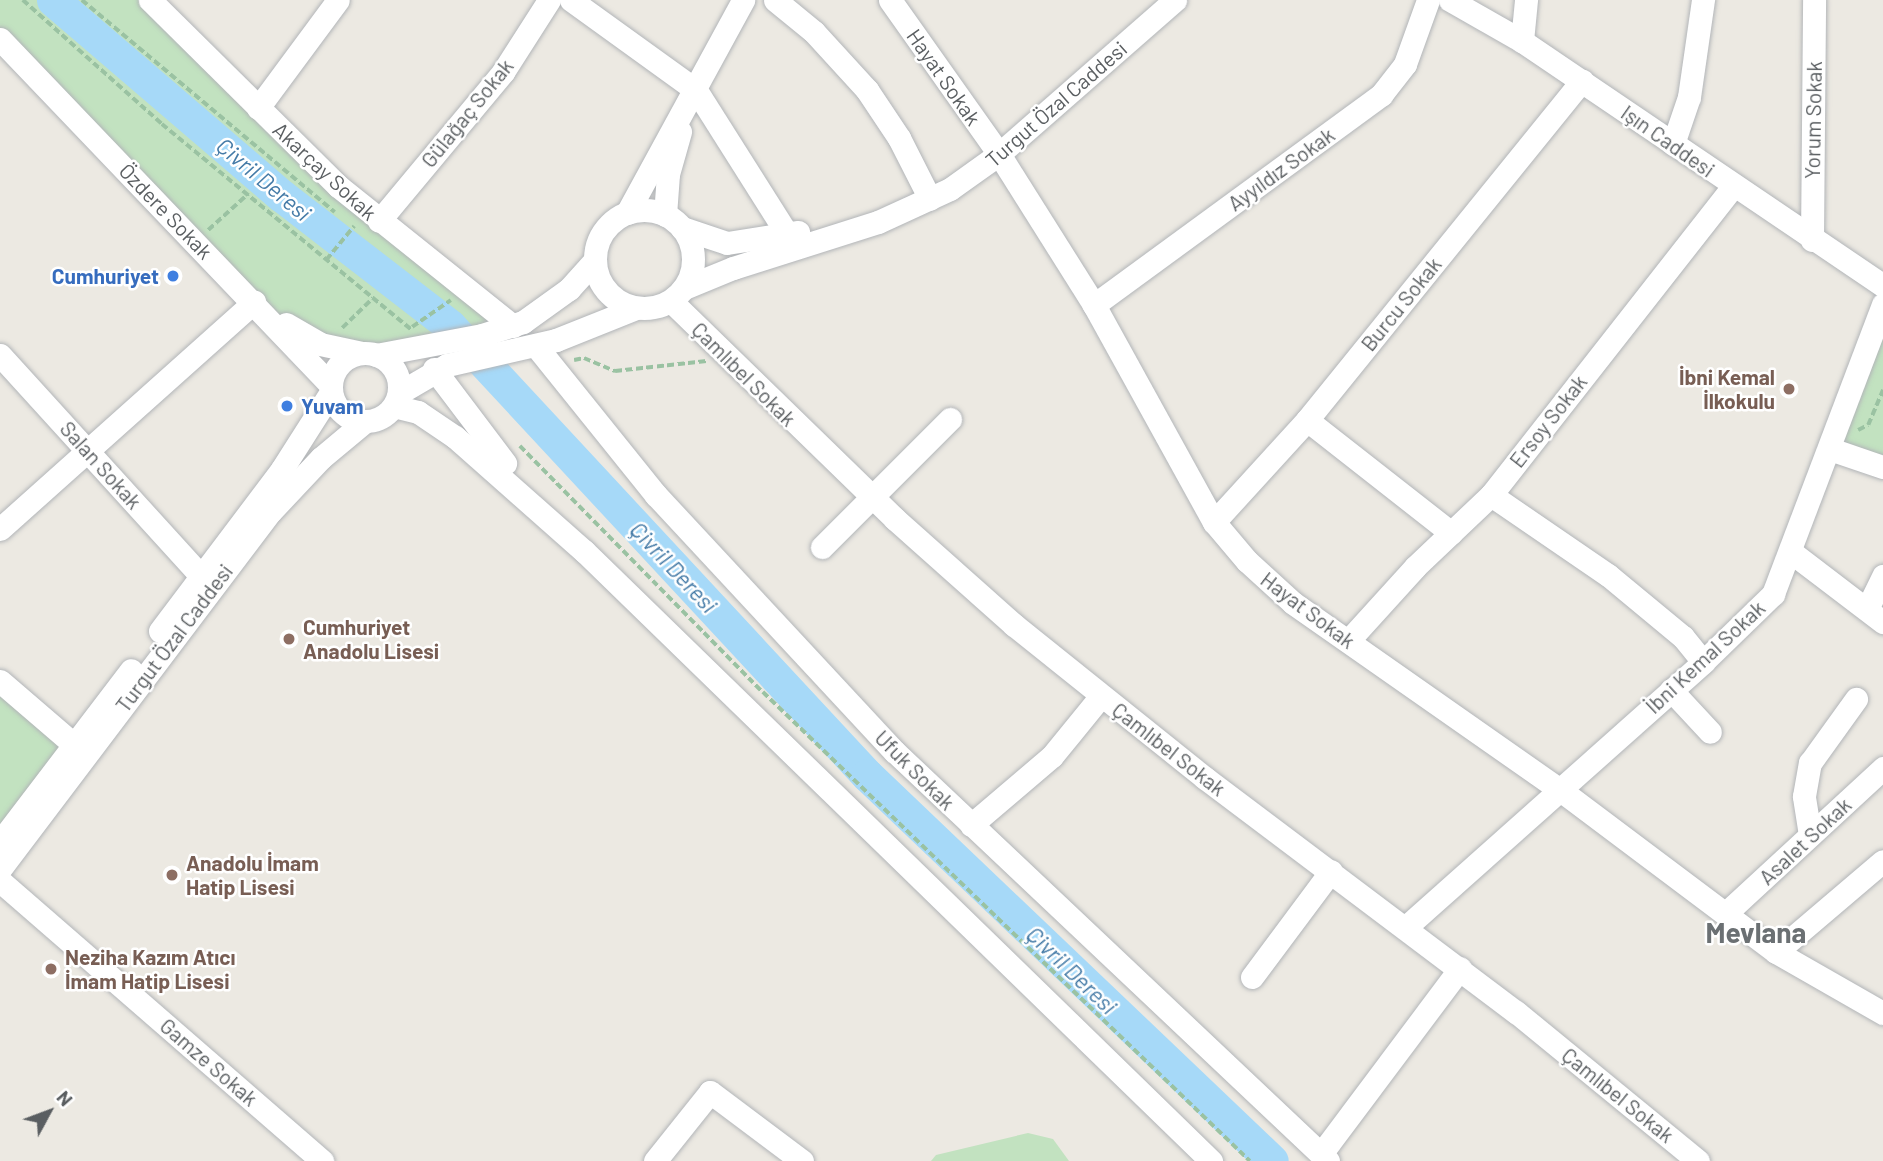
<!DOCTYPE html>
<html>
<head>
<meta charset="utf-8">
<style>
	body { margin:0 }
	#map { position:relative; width:1883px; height:1161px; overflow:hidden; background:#ece9e2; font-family:Barlow,sans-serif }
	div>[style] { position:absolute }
	.green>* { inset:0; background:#c2e2c0 }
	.river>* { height:33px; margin:-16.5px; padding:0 16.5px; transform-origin:16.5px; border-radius:16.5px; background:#a6d9f8 }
	.path>* { height:3.5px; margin-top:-1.75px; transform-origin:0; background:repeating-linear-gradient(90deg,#9ac2a2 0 7px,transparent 0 10.5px) }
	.roads { filter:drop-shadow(0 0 2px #b2b5b8) drop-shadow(0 0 2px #b2b5b8) }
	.minor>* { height:23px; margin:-11.5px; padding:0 11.5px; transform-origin:11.5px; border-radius:11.5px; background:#fff }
	.minor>.ring { margin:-11.5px; padding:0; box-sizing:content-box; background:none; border:23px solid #fff; border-radius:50% }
	.dots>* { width:19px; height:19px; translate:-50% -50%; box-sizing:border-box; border:4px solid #fff; border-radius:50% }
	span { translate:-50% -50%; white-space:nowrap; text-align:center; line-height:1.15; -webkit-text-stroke:5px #fff; paint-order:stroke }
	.street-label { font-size:21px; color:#5a5e61 }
	.shop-label { font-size:21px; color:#366cbe; font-weight:700 }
	.right { translate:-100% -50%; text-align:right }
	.left { translate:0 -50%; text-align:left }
	.education-label { font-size:21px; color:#785e54; font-weight:700 }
	.water-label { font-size:23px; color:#457ba7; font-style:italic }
	.district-label { font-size:28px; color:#6b7073; font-weight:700 }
	.north { position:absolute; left:14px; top:1077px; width:70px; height:70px; -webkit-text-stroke:5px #fff; paint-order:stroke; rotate:49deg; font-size:19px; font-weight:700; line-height:28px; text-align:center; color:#5a5e61 }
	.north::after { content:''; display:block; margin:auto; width:24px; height:32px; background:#5a5e61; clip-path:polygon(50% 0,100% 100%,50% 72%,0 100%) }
</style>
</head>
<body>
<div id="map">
	<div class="green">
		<i style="clip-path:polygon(0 0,150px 0,300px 151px,513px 326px,376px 355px,296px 331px,0 39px)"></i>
		<i style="clip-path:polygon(1883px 304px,1883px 467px,1830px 449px)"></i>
		<i style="clip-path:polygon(0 681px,74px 744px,0 842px)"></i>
		<i style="clip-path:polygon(1028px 1133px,1053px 1139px,1069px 1161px,931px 1161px,936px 1155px)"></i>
	</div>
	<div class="river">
		<i style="left:53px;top:0;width:301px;rotate:40.6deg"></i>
		<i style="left:282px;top:196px;width:212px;rotate:37.7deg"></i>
		<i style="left:450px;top:326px;width:613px;rotate:47.12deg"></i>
		<i style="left:867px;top:775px;width:559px;rotate:43.62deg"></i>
	</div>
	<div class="path">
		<i style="left:23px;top:0;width:186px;rotate:41.7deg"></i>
		<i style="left:162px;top:124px;width:323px;rotate:39.5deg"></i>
		<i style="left:82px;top:0;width:330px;rotate:40deg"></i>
		<i style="left:208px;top:230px;width:54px;rotate:-42deg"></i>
		<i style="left:326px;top:260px;width:44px;rotate:-50.5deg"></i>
		<i style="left:412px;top:327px;width:47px;rotate:-34.7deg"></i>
		<i style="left:342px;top:328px;width:43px;rotate:-44.1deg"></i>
		<i style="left:574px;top:360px;width:10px;rotate:-11deg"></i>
		<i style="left:584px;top:358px;width:34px;rotate:23deg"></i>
		<i style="left:615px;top:371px;width:92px;rotate:-6.3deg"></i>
		<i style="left:1858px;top:430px;width:11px;rotate:-27deg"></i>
		<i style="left:1868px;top:425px;width:38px;rotate:-67deg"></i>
		<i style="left:520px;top:446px;width:346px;rotate:45.4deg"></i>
		<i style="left:763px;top:692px;width:676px;rotate:43.92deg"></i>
	</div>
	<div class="roads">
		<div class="minor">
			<i style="left:150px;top:0;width:264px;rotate:44.7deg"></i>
			<i style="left:338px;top:186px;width:224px;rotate:38.7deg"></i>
			<i style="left:571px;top:0;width:154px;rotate:35.8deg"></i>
			<i style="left:696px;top:90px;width:170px;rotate:57.7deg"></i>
			<i style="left:775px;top:0;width:50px;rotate:39.4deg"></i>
			<i style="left:814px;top:32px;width:79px;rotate:47.6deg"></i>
			<i style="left:867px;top:90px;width:58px;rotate:56.3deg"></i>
			<i style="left:899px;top:138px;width:68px;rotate:63.1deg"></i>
			<i style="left:890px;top:0;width:189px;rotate:54.7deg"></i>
			<i style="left:999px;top:154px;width:178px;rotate:57.8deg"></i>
			<i style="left:1094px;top:305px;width:248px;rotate:61.1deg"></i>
			<i style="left:1214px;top:522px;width:51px;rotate:49.8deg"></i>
			<i style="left:1247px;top:561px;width:62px;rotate:42.4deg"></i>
			<i style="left:1293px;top:603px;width:325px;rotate:35deg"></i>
			<i style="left:1559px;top:789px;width:271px;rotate:36.9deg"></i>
			<i style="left:1776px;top:952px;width:123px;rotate:29.7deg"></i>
			<i style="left:1450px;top:0;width:83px;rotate:29.7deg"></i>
			<i style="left:1522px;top:41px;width:436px;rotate:34.1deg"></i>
			<i style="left:0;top:39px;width:479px;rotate:46.3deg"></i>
			<i style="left:1522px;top:41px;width:41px;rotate:-84.4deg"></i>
			<i style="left:258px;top:108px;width:134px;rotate:-53.5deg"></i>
			<i style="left:1673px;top:144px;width:50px;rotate:-71.2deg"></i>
			<i style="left:1689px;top:97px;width:98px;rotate:-81.8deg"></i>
			<i class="ring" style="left:595px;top:210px;width:75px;height:75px"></i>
			<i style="left:627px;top:213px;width:243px;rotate:-61.4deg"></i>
			<i style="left:665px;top:215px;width:41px;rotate:-85.8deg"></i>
			<i style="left:668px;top:174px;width:44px;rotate:-74.1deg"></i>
			<i style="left:379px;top:221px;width:194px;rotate:-50.2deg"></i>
			<i style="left:503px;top:72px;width:85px;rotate:-57.4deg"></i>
			<i style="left:682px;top:228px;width:47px;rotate:18.4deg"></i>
			<i style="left:727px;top:243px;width:72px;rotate:-8.8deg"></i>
			<i style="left:1812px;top:240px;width:240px;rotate:-89.5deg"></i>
			<i style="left:684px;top:288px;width:53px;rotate:-22.2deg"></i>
			<i style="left:733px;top:268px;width:152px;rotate:-17.6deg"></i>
			<i style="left:878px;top:222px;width:79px;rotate:-24.6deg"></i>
			<i style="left:950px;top:189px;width:60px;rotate:-35.5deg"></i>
			<i style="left:999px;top:154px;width:234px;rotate:-41.2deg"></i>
			<i style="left:671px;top:301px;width:313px;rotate:44.2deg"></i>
			<i style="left:895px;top:519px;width:159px;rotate:41.7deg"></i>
			<i style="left:1014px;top:625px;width:245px;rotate:38.7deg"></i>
			<i style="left:1205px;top:778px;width:389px;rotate:37deg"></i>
			<i style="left:1516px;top:1012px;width:235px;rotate:39.3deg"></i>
			<i style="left:1094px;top:305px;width:356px;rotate:-36.2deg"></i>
			<i style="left:1381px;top:95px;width:39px;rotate:-52deg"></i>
			<i style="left:1405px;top:64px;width:68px;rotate:-70.2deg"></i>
			<i style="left:286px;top:324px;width:39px;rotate:30deg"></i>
			<i style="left:320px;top:344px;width:43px;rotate:12.1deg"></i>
			<i style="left:536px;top:346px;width:191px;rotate:51.2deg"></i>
			<i style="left:656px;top:495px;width:350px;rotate:47.1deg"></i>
			<i style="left:894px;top:751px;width:597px;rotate:43.37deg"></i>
			<i class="ring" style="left:331px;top:353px;width:45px;height:45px"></i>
			<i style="left:0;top:355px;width:299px;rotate:47.7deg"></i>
			<i style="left:376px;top:355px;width:108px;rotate:-10.7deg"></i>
			<i style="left:482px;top:335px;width:43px;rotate:-17.6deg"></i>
			<i style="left:523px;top:322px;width:57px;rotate:-35.7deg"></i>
			<i style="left:569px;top:289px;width:39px;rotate:-48deg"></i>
			<i style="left:434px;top:369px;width:118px;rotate:52.9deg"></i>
			<i style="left:399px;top:393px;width:56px;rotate:-30.3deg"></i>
			<i style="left:447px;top:365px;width:112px;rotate:-12.9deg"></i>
			<i style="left:556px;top:340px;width:86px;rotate:-21.8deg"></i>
			<i style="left:394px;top:406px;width:25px;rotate:14deg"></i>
			<i style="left:418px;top:412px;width:45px;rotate:34deg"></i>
			<i style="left:455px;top:437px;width:172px;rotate:41.5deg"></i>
			<i style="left:584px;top:551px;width:875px;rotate:44.21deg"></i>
			<i style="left:1307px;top:420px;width:183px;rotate:38.1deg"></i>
			<i style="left:1830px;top:449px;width:56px;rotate:18.8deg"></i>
			<i style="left:1491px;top:495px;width:142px;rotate:34.4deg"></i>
			<i style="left:1608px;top:575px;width:97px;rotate:39.6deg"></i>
			<i style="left:1683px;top:637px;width:32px;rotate:51deg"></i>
			<i style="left:1214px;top:522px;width:138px;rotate:-47.6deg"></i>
			<i style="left:1307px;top:420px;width:437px;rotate:-51deg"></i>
			<i style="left:0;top:529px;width:341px;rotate:-41.8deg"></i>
			<i style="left:822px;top:547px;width:181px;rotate:-45deg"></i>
			<i style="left:1791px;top:552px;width:116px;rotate:37.3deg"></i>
			<i style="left:1867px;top:609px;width:37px;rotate:-64deg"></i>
			<i style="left:160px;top:631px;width:203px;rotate:-53deg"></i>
			<i style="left:282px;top:469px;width:91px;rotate:-57.5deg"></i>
			<i style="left:1348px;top:641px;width:100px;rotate:-47.8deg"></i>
			<i style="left:1415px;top:567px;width:105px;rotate:-43.5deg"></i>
			<i style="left:1491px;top:495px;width:392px;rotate:-51.9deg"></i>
			<i style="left:0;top:681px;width:112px;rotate:40.7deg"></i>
			<i style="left:1671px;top:690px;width:57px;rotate:47.1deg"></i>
			<i style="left:971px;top:825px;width:106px;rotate:-40.4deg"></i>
			<i style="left:1052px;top:756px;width:77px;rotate:-50.8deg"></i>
			<i style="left:1810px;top:835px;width:39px;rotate:-99deg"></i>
			<i style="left:1804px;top:796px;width:34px;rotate:-80deg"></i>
			<i style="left:1810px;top:763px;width:79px;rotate:-54.3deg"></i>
			<i style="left:0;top:842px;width:216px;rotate:-52.7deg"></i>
			<i style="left:0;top:869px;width:449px;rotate:-52.9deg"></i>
			<i style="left:271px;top:511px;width:73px;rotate:-46.7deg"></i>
			<i style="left:321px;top:458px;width:56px;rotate:-39.9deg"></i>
			<i style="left:0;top:881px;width:427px;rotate:41deg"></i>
			<i style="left:1726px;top:913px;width:214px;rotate:-42.7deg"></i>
			<i style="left:1406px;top:927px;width:398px;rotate:-41.7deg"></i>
			<i style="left:1703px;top:662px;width:98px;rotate:-44.2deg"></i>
			<i style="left:1773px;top:594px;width:310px;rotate:-69.2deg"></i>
			<i style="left:1776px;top:952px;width:140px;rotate:-40.4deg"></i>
			<i style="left:1252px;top:977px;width:132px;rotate:-53.3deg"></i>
			<i style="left:1321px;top:1154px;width:232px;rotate:-53.2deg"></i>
			<i style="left:655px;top:1161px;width:88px;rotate:-51.4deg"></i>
			<i style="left:710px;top:1092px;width:115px;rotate:36.9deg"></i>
		</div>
	</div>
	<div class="dots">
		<i style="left:173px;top:276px;background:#3f7fe0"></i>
		<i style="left:1789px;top:389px;background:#8d6e63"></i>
		<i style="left:287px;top:406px;background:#3f7fe0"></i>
		<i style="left:289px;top:639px;background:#8d6e63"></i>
		<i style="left:172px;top:875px;background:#8d6e63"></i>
		<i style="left:51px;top:969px;background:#8d6e63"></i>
	</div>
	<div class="street-label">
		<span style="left:944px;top:77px;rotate:55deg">Hayat Sokak</span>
		<span style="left:1056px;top:104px;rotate:-41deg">Turgut Özal Caddesi</span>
		<span style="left:467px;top:113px;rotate:-51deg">Gülağaç Sokak</span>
		<span style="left:1813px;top:120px;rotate:-89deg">Yorum Sokak</span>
		<span style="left:1668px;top:141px;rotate:35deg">Işın Caddesi</span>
		<span style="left:1281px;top:169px;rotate:-36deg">Ayyıldız Sokak</span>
		<span style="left:325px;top:171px;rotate:43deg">Akarçay Sokak</span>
		<span style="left:166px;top:211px;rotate:46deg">Özdere Sokak</span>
		<span style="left:1401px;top:304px;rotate:-51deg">Burcu Sokak</span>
		<span style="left:744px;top:374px;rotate:45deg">Çamlıbel Sokak</span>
		<span style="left:1548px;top:421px;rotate:-52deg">Ersoy Sokak</span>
		<span style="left:101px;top:465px;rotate:48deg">Salan Sokak</span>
		<span style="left:1308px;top:610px;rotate:37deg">Hayat Sokak</span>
		<span style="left:174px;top:638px;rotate:-53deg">Turgut Özal Caddesi</span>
		<span style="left:1705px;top:657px;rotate:-43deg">İbni Kemal Sokak</span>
		<span style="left:1169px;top:749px;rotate:38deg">Çamlıbel Sokak</span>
		<span style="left:915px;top:770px;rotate:45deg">Ufuk Sokak</span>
		<span style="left:1805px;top:841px;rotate:-43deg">Asalet Sokak</span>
		<span style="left:209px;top:1062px;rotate:41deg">Gamze Sokak</span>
		<span style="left:1618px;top:1095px;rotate:39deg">Çamlıbel Sokak</span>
	</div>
	<div class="shop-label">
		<span class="right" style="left:159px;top:276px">Cumhuriyet</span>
		<span class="left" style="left:301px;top:406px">Yuvam</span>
	</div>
	<div class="education-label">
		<span class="right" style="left:1775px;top:389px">İbni Kemal<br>İlkokulu</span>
		<span class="left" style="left:303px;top:639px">Cumhuriyet<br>Anadolu Lisesi</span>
		<span class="left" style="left:186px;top:875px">Anadolu İmam<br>Hatip Lisesi</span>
		<span class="left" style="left:65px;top:969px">Neziha Kazım Atıcı<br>İmam Hatip Lisesi</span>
	</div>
	<div class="water-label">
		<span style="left:264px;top:179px;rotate:40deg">Çivril Deresi</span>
		<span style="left:674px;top:567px;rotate:47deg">Çivril Deresi</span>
		<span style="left:1072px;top:970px;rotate:44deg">Çivril Deresi</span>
	</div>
	<div class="district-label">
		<span style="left:1756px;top:932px">Mevlana</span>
	</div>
	<div class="north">N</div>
</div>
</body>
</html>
